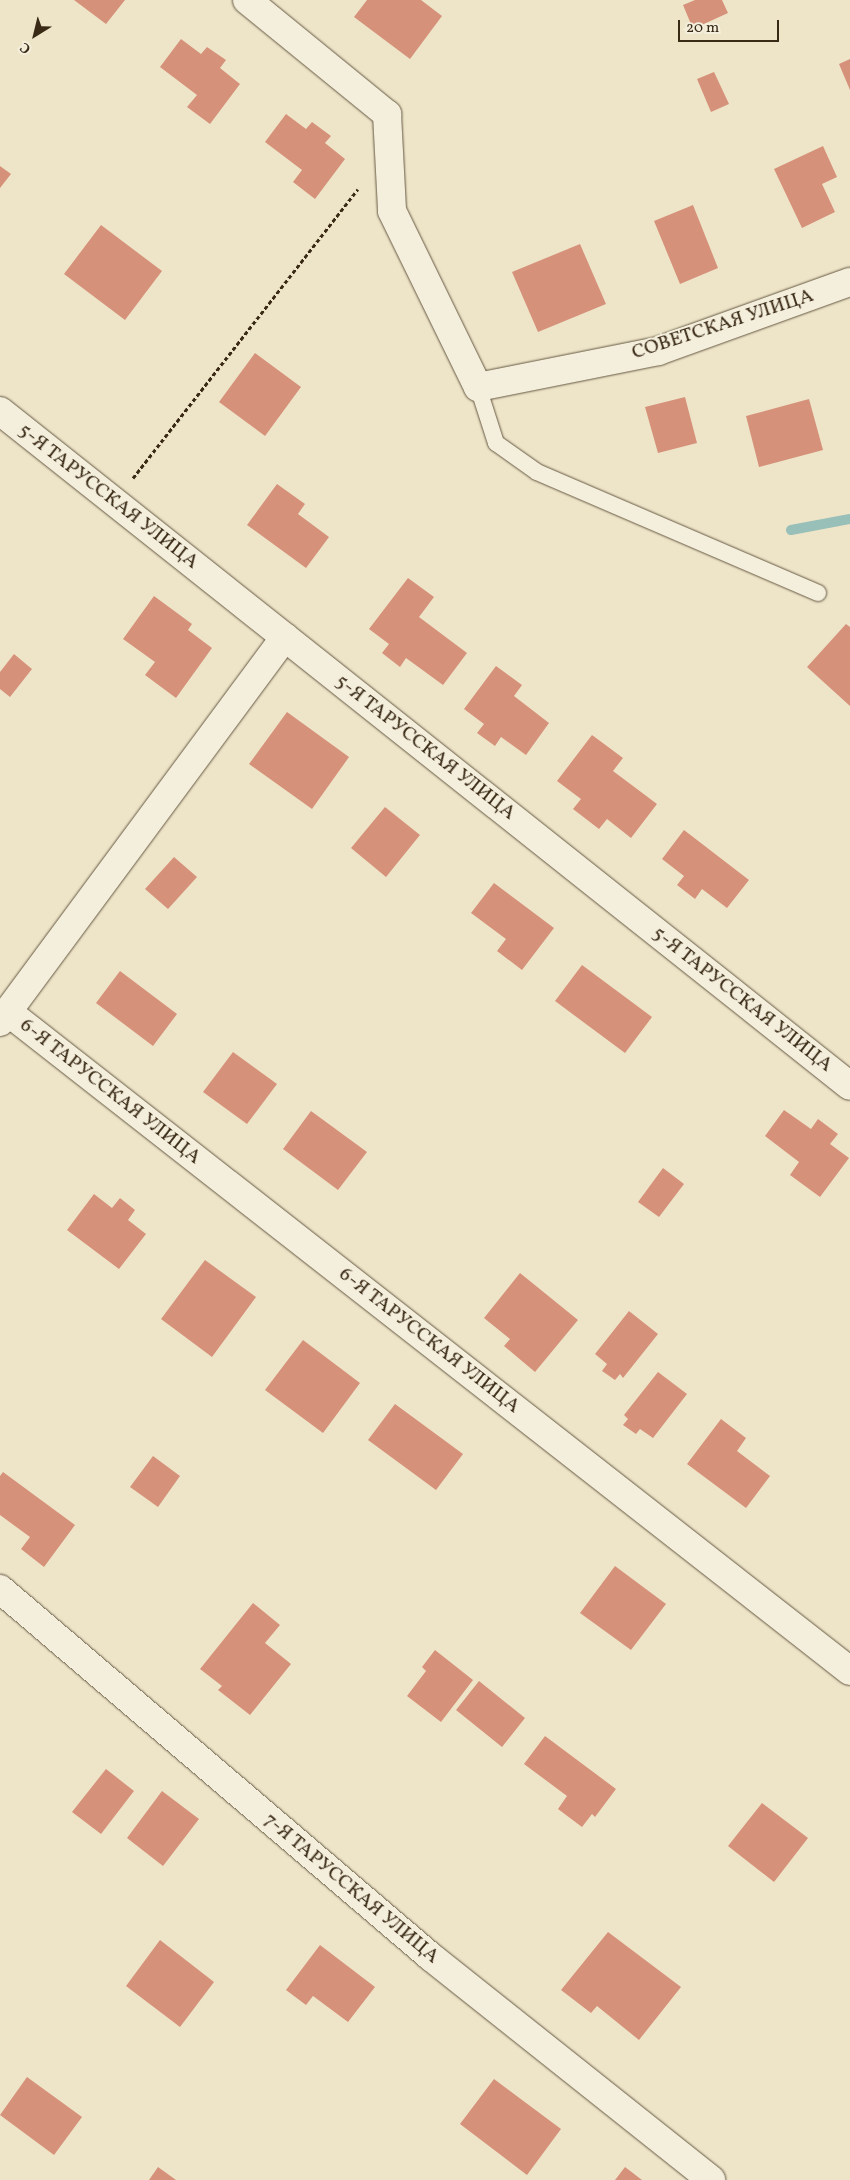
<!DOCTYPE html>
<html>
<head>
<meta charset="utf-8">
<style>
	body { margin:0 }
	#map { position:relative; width:850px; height:2180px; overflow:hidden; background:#eee5c9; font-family:Vollkorn,serif }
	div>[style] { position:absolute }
	.stream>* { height:10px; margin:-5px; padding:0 5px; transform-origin:5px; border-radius:5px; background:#99bfb9 }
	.building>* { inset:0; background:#d6917a }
	.path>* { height:3px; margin-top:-1.5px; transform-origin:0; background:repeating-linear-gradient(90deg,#392a15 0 4px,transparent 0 6.5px) }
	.roads { filter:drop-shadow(0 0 1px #665942) drop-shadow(0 0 1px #665942) }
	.service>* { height:16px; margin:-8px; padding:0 8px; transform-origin:8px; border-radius:8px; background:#f4eedc }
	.minor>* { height:28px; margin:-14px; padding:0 14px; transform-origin:14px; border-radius:14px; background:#f4eedc }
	span { translate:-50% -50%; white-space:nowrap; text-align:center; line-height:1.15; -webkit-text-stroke:4px #f4eedc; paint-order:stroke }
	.street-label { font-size:20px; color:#392a15 }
	.north { position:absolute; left:10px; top:10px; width:50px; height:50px; -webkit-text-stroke:4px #f4eedc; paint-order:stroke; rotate:216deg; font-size:14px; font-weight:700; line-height:20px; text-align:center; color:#392a15 }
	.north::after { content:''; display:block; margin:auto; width:18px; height:22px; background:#392a15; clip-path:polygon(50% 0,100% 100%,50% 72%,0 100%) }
	.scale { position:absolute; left:678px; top:20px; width:101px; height:22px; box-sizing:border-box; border:2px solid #392a15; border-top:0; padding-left:6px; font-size:15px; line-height:18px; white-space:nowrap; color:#392a15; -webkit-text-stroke:4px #f4eedc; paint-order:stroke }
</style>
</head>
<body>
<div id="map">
	<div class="stream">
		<i style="left:791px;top:530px;width:60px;rotate:-10.6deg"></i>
	</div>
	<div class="building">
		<i style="clip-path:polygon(74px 0,125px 0,106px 24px)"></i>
		<i style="clip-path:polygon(367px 0,421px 0,442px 16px,410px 59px,354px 17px)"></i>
		<i style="clip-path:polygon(695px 0,722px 0,728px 13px,693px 29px,683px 5px)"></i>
		<i style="clip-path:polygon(181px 39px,201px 54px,207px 47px,226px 60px,220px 68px,240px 84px,210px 124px,187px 107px,197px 95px,160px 67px)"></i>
		<i style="clip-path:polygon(850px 59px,850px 90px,839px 64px)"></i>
		<i style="clip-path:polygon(714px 72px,729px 104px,711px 112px,697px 79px)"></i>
		<i style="clip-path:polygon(286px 114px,306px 129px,312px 122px,331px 136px,325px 143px,345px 159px,315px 199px,293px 182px,302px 170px,265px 142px)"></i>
		<i style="clip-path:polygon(823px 146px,837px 177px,822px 184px,835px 212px,802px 228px,774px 169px)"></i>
		<i style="clip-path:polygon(0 166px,11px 174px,0 188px)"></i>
		<i style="clip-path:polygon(693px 205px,718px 268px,680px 284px,654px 221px)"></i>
		<i style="clip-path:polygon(101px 225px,162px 271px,125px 320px,64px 274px)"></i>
		<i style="clip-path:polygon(580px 244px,606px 304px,538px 332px,512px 272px)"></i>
		<i style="clip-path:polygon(255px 353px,301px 387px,265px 436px,219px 402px)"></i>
		<i style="clip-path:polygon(685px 397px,697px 443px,658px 453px,645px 407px)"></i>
		<i style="clip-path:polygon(809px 399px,823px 450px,759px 467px,746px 416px)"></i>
		<i style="clip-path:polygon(277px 484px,305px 504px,298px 514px,329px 537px,306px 568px,247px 525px)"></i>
		<i style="clip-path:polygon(408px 578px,434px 597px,419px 617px,467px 653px,443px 685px,406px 658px,400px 667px,382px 653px,389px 644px,369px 629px)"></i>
		<i style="clip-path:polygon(154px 596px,192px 624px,188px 630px,212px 648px,176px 698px,145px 675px,155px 662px,123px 639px)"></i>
		<i style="clip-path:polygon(846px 624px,850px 627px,850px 706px,807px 667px)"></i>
		<i style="clip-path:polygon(14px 654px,32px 669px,10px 697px,0 689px,0 672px)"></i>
		<i style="clip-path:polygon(496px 666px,522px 685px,514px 696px,549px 723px,526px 755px,501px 737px,495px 746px,477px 733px,484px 724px,464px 709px)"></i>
		<i style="clip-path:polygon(287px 712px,349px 757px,312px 809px,249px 764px)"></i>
		<i style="clip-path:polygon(592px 735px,623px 758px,613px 771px,657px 804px,631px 838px,607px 819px,599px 829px,573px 809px,581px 799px,557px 781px)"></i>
		<i style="clip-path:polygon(385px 807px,420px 835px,386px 877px,351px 848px)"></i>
		<i style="clip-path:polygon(684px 830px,749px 880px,727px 908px,702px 889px,695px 899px,677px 885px,684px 876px,662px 859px)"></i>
		<i style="clip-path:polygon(174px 857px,197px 877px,168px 909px,145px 889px)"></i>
		<i style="clip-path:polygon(494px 883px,554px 928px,522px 970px,497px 951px,506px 939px,471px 913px)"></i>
		<i style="clip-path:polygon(582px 965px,652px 1017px,625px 1053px,555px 1001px)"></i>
		<i style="clip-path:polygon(120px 971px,177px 1014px,153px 1046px,96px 1003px)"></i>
		<i style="clip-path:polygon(233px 1052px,277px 1084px,247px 1124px,203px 1092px)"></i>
		<i style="clip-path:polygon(784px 1110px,811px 1129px,818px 1119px,838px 1134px,830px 1144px,849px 1158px,820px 1197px,790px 1175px,799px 1162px,765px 1136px)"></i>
		<i style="clip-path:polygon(311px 1111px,367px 1152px,338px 1190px,283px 1149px)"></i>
		<i style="clip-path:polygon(663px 1168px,684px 1184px,659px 1217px,638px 1202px)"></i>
		<i style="clip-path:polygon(94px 1194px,112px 1208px,120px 1198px,135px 1210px,128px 1220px,146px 1234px,119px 1269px,67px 1230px)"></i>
		<i style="clip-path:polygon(205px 1260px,256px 1297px,212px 1357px,161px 1319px)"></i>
		<i style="clip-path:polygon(520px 1273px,578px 1320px,535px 1372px,504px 1346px,510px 1339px,484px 1318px)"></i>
		<i style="clip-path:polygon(629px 1311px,658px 1334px,623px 1378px,620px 1374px,615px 1380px,602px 1371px,607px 1364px,595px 1354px)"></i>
		<i style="clip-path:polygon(303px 1340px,360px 1383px,323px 1433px,265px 1390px)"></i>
		<i style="clip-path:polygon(658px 1372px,687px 1394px,653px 1438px,640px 1429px,636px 1434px,623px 1425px,628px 1419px,624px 1415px)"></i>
		<i style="clip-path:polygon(395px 1404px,463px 1454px,436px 1490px,368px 1440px)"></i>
		<i style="clip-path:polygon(721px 1419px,746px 1438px,737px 1451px,770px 1476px,746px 1508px,687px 1464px)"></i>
		<i style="clip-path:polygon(153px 1456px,180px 1476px,158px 1507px,130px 1487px)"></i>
		<i style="clip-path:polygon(3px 1472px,75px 1525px,44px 1567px,21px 1549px,30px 1537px,0 1515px,0 1476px)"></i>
		<i style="clip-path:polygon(615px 1566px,666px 1604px,631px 1650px,580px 1613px)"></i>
		<i style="clip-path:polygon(253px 1603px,280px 1625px,265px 1643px,291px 1664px,250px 1715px,218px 1690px,222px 1686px,200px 1669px)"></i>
		<i style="clip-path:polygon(435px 1650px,473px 1680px,441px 1722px,407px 1696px,426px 1671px,422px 1667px)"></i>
		<i style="clip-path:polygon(479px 1681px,525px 1718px,502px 1747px,456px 1710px)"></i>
		<i style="clip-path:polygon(545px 1736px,616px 1789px,595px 1817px,592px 1814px,582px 1827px,558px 1809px,567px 1796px,524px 1764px)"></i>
		<i style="clip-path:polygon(106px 1769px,134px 1791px,101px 1834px,72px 1812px)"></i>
		<i style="clip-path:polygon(162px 1791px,199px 1819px,163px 1866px,127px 1838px)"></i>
		<i style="clip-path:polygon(762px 1803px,808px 1838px,774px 1882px,728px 1846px)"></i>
		<i style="clip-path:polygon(608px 1932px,681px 1987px,639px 2040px,597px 2006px,591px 2013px,561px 1990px)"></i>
		<i style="clip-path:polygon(160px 1940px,214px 1982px,180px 2027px,126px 1986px)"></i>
		<i style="clip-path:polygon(320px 1945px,375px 1987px,348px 2022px,313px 1996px,306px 2005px,286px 1990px)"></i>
		<i style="clip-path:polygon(27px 2077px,82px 2117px,54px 2155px,0 2115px)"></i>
		<i style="clip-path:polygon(494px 2079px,561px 2129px,527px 2175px,460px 2124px)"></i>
		<i style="clip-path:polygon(158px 2167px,176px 2180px,149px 2180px)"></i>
		<i style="clip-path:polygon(625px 2167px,642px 2180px,615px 2180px)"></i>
	</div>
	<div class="path">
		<i style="left:133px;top:478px;width:366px;rotate:-52.1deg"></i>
	</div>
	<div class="roads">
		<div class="service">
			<i style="left:478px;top:387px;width:59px;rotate:72.2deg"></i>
			<i style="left:496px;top:443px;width:50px;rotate:35.3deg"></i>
			<i style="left:537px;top:472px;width:306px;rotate:23.3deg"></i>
		</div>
		<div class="minor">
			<i style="left:247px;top:0;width:181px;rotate:39.2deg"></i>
			<i style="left:387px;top:114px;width:97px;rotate:87deg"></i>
			<i style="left:392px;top:211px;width:196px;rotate:64deg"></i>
			<i style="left:478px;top:387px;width:184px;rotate:-11.3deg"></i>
			<i style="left:658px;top:351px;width:204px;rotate:-19.8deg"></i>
			<i style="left:0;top:411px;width:1085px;rotate:38.45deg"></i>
			<i style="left:8px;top:1012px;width:1069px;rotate:38.05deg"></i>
			<i style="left:0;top:1022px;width:479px;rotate:-53.5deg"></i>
			<i style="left:0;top:1589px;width:567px;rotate:40.49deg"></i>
			<i style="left:431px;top:1957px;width:358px;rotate:38.5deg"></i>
		</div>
	</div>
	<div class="street-label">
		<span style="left:723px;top:325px;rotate:-18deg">СОВЕТСКАЯ УЛИЦА</span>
		<span style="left:108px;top:497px;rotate:38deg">5-Я ТАРУССКАЯ УЛИЦА</span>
		<span style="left:425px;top:748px;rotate:38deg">5-Я ТАРУССКАЯ УЛИЦА</span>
		<span style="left:742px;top:1000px;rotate:38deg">5-Я ТАРУССКАЯ УЛИЦА</span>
		<span style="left:110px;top:1092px;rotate:38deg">6-Я ТАРУССКАЯ УЛИЦА</span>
		<span style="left:429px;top:1341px;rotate:38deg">6-Я ТАРУССКАЯ УЛИЦА</span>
		<span style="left:351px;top:1889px;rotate:40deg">7-Я ТАРУССКАЯ УЛИЦА</span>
	</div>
	<div class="north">С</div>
	<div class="scale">20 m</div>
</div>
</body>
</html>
